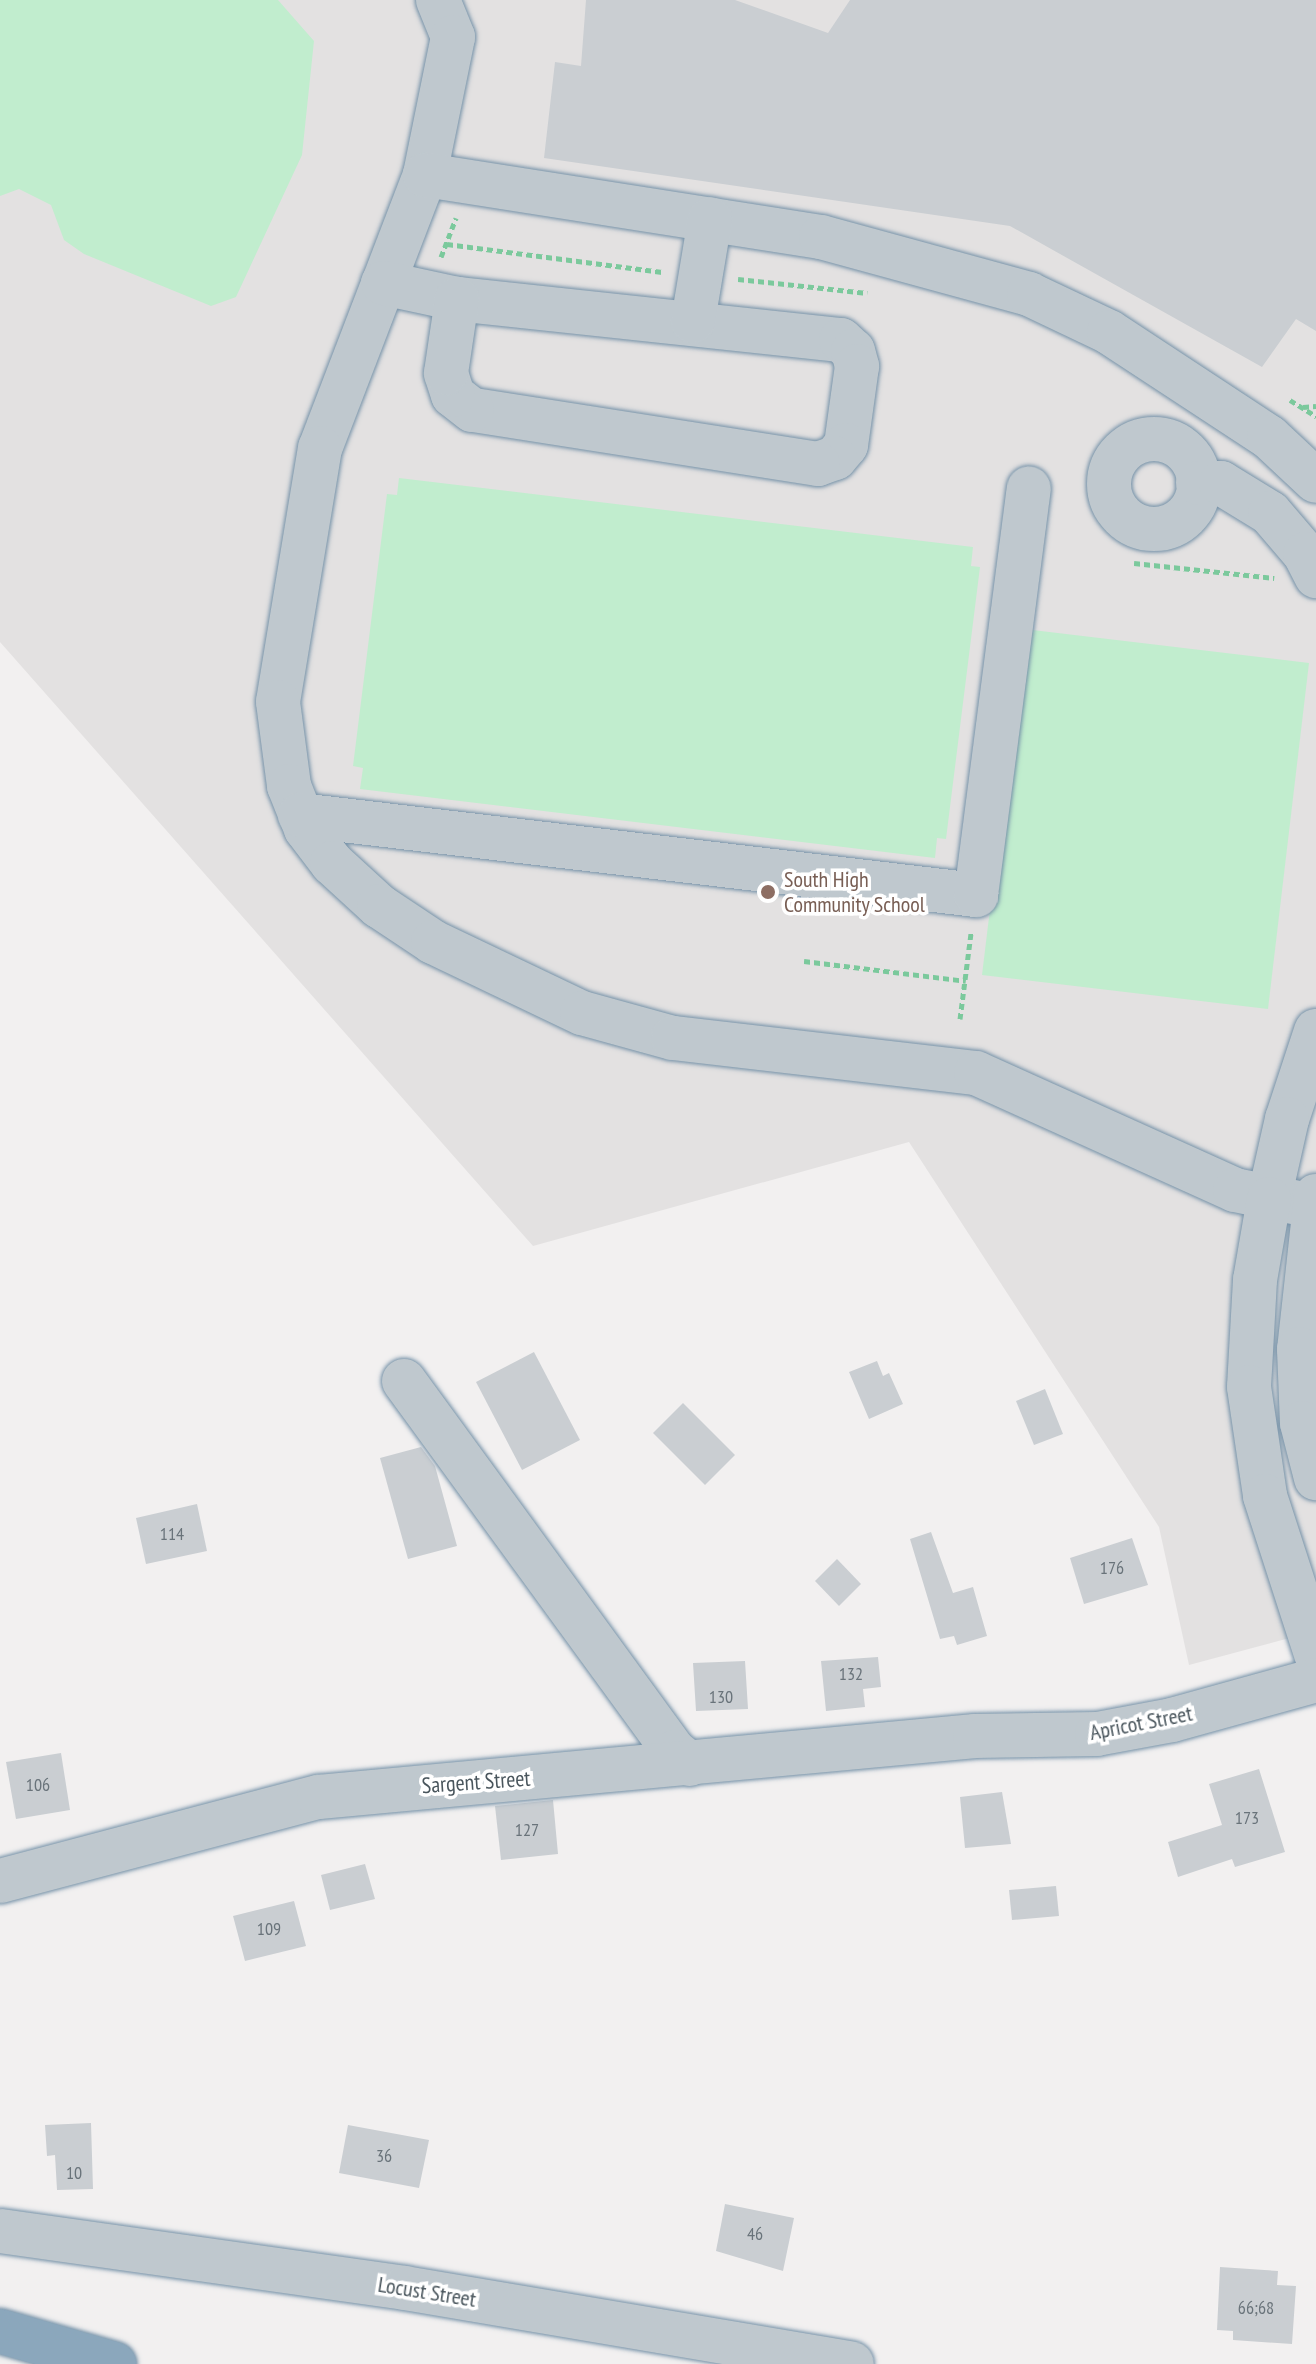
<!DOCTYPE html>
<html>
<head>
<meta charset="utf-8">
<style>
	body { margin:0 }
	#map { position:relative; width:1316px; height:2364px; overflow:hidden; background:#f2f0f0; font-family:"PT Sans Narrow",sans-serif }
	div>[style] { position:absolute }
	.education>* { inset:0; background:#e3e1e1 }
	.green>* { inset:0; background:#c1edce }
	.building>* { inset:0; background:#caced2 }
	.path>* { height:5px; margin-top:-2.5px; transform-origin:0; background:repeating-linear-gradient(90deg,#7bc99c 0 6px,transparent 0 10px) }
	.roads { filter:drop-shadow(0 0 2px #7692a8) drop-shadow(0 0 2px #7692a8) }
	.minor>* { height:44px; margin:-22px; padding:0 22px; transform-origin:22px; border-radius:22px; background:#bfc8ce }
	.minor>.ring { margin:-22px; padding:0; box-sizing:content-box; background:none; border:44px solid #bfc8ce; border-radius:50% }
	.highway>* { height:44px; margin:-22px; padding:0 22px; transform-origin:22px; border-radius:22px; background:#8ba7bc }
	.dots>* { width:22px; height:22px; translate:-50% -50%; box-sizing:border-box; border:4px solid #fff; border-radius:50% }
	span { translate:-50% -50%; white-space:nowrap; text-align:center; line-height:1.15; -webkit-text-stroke:7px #fff; paint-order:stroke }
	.number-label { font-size:18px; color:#69737a }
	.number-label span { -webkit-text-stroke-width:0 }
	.education-label { font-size:22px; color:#785e54 }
	.left { translate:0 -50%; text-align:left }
	.street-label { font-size:22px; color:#49555c }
</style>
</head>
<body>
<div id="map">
	<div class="education">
		<i style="clip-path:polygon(0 0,1316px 0,1316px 1631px,1189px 1665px,1159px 1527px,909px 1142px,533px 1246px,0 642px)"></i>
	</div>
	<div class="green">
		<i style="clip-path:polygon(0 0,278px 0,314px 41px,302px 155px,236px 297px,211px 306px,84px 254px,64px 240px,51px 205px,19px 189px,0 196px)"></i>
		<i style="clip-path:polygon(399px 478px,973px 547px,971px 566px,980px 567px,946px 839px,937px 838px,935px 858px,360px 789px,363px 768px,353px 766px,387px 494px,397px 495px)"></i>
		<i style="clip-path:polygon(1024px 629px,1309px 663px,1268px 1009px,982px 975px)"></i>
	</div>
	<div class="building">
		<i style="clip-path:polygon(586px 0,735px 0,828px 33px,850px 0,1316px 0,1316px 331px,1296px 319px,1262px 367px,1010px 226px,544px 158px,555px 62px,581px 66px)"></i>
		<i style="clip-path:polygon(534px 1352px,580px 1440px,522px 1470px,476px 1382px)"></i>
		<i style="clip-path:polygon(877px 1361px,883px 1376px,889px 1373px,903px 1404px,869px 1419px,849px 1372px)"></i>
		<i style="clip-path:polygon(1045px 1389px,1063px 1434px,1034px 1445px,1016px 1401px)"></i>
		<i style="clip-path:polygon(683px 1403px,735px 1455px,705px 1485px,653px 1433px)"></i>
		<i style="clip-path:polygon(421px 1447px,435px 1466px,457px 1546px,408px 1559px,380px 1458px)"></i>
		<i style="clip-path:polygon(197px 1504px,207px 1551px,146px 1564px,136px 1518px)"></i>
		<i style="clip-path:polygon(931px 1532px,953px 1593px,973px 1587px,987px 1636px,957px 1645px,954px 1636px,940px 1639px,910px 1539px)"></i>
		<i style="clip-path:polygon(1132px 1538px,1148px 1585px,1084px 1604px,1070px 1558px)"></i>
		<i style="clip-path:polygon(837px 1559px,861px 1584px,839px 1606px,815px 1581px)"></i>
		<i style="clip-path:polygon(878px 1657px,881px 1687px,863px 1689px,865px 1707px,826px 1711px,821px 1661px)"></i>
		<i style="clip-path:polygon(745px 1661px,748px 1709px,696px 1711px,693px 1663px)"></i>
		<i style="clip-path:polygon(61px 1753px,70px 1810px,16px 1819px,6px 1762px)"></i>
		<i style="clip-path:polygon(1259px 1769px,1285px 1852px,1235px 1867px,1232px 1859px,1178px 1877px,1168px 1842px,1222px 1825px,1209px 1784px)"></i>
		<i style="clip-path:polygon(1002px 1792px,1011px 1844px,965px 1848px,960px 1797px)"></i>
		<i style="clip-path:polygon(553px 1800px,558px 1854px,501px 1860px,495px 1806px)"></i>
		<i style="clip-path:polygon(365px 1864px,375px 1899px,330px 1910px,321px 1875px)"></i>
		<i style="clip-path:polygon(1056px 1886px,1059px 1916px,1012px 1920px,1009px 1890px)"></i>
		<i style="clip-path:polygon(294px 1901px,306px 1946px,245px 1961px,233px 1916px)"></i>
		<i style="clip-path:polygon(91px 2123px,93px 2189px,57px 2190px,55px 2155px,47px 2156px,45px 2125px)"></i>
		<i style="clip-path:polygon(348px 2125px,429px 2140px,419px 2188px,339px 2173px)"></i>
		<i style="clip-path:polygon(725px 2204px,794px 2218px,783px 2271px,716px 2251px)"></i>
		<i style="clip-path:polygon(1220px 2267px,1278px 2271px,1277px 2285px,1296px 2286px,1292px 2344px,1233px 2340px,1233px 2331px,1217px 2330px)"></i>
	</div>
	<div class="path">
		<i style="left:447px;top:244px;width:219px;rotate:7.4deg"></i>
		<i style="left:441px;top:257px;width:42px;rotate:-69deg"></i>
		<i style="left:738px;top:279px;width:130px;rotate:6.2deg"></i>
		<i style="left:1290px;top:400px;width:31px;rotate:32deg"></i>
		<i style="left:1303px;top:407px;width:13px;rotate:-4deg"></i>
		<i style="left:1134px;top:563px;width:141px;rotate:6.1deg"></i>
		<i style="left:804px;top:961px;width:163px;rotate:7deg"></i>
		<i style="left:960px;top:1019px;width:87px;rotate:-82.7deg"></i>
	</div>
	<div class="roads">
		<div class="minor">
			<i style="left:438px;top:0;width:40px;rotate:68deg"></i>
			<i style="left:453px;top:37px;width:141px;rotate:101.5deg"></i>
			<i style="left:425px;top:175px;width:292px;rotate:111deg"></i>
			<i style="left:320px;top:448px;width:257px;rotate:99.4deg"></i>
			<i style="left:278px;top:702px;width:85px;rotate:82.5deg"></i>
			<i style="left:289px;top:786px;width:46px;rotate:68.4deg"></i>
			<i style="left:306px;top:829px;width:43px;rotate:52.6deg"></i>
			<i style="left:332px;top:863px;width:64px;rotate:42.5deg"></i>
			<i style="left:379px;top:906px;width:65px;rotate:33.7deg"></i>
			<i style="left:433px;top:942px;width:165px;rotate:25.5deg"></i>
			<i style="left:582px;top:1013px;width:94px;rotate:15.4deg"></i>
			<i style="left:673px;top:1038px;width:305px;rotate:6.6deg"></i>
			<i style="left:976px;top:1073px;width:284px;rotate:24.3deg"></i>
			<i style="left:1235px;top:1190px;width:80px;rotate:11.6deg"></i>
			<i style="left:425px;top:175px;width:401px;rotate:8.9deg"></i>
			<i style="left:821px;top:237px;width:216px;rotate:15.3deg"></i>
			<i style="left:1029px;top:294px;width:89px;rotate:25.4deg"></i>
			<i style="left:1109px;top:332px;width:191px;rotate:33.3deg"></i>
			<i style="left:1269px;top:437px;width:64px;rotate:43.1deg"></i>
			<i style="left:383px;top:283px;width:76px;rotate:12.2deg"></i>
			<i style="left:457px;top:299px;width:386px;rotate:6.1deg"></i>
			<i style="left:841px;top:340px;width:16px;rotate:43deg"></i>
			<i style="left:853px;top:351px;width:16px;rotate:75deg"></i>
			<i style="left:857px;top:366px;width:80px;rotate:97.9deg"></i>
			<i style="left:846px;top:445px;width:17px;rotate:130deg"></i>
			<i style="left:835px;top:458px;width:18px;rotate:161deg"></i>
			<i style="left:818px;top:464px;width:350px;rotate:-171.1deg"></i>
			<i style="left:472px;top:410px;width:24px;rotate:-142deg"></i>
			<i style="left:453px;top:395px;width:23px;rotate:-108deg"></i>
			<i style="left:446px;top:373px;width:75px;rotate:-81.5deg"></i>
			<i style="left:693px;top:321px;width:103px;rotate:-80.5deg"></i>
			<i class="ring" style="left:1109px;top:439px;width:46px;height:46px"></i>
			<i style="left:1198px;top:483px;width:23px"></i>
			<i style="left:1221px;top:483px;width:57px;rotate:31.5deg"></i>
			<i style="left:1270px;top:513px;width:54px;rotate:49.5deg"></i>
			<i style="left:1305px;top:554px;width:25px;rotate:63deg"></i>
			<i style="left:300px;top:815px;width:681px;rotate:6.75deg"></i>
			<i style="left:976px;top:895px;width:410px;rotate:-82.6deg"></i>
			<i style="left:1316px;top:1031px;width:93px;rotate:108.2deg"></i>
			<i style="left:1287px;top:1119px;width:82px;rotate:102.7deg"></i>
			<i style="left:1269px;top:1199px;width:82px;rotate:99.8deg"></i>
			<i style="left:1255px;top:1280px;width:107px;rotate:93.2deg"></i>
			<i style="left:1249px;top:1387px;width:110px;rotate:81.6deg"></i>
			<i style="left:1265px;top:1496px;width:166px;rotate:72.1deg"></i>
			<i style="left:1316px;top:1196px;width:154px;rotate:96.3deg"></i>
			<i style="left:1299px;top:1349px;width:74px;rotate:87.7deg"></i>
			<i style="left:1302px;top:1423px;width:57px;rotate:75.7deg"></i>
			<i style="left:404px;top:1381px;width:459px;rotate:53.9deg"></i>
			<i style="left:675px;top:1752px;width:19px;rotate:39deg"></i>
			<i style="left:0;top:1881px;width:330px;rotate:-14.8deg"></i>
			<i style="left:319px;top:1797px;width:659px;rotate:-5.31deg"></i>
			<i style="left:975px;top:1736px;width:122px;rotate:-0.9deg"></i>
			<i style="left:1097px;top:1734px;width:76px;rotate:-10.6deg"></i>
			<i style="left:1172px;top:1720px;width:149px;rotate:-15.5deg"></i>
			<i style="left:0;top:2231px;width:409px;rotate:8deg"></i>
			<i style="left:405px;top:2288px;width:453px;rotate:9.6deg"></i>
		</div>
		<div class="highway">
			<i style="left:0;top:2331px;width:119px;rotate:16.1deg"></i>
		</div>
	</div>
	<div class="dots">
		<i style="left:768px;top:892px;background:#8d6e63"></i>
	</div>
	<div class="number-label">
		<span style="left:172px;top:1534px">114</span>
		<span style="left:1112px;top:1568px">176</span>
		<span style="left:851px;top:1674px">132</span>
		<span style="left:721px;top:1697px">130</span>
		<span style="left:38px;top:1785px">106</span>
		<span style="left:1247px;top:1818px">173</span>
		<span style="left:527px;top:1830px">127</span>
		<span style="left:269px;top:1929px">109</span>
		<span style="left:384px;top:2156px">36</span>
		<span style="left:74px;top:2173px">10</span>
		<span style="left:755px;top:2234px">46</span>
		<span style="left:1256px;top:2308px">66;68</span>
	</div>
	<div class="education-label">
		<span class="left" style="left:784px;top:892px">South High<br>Community School</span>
	</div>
	<div class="street-label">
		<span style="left:1141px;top:1723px;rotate:-11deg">Apricot Street</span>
		<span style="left:476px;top:1782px;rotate:-4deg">Sargent Street</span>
		<span style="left:427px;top:2292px;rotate:9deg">Locust Street</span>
	</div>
</div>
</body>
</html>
